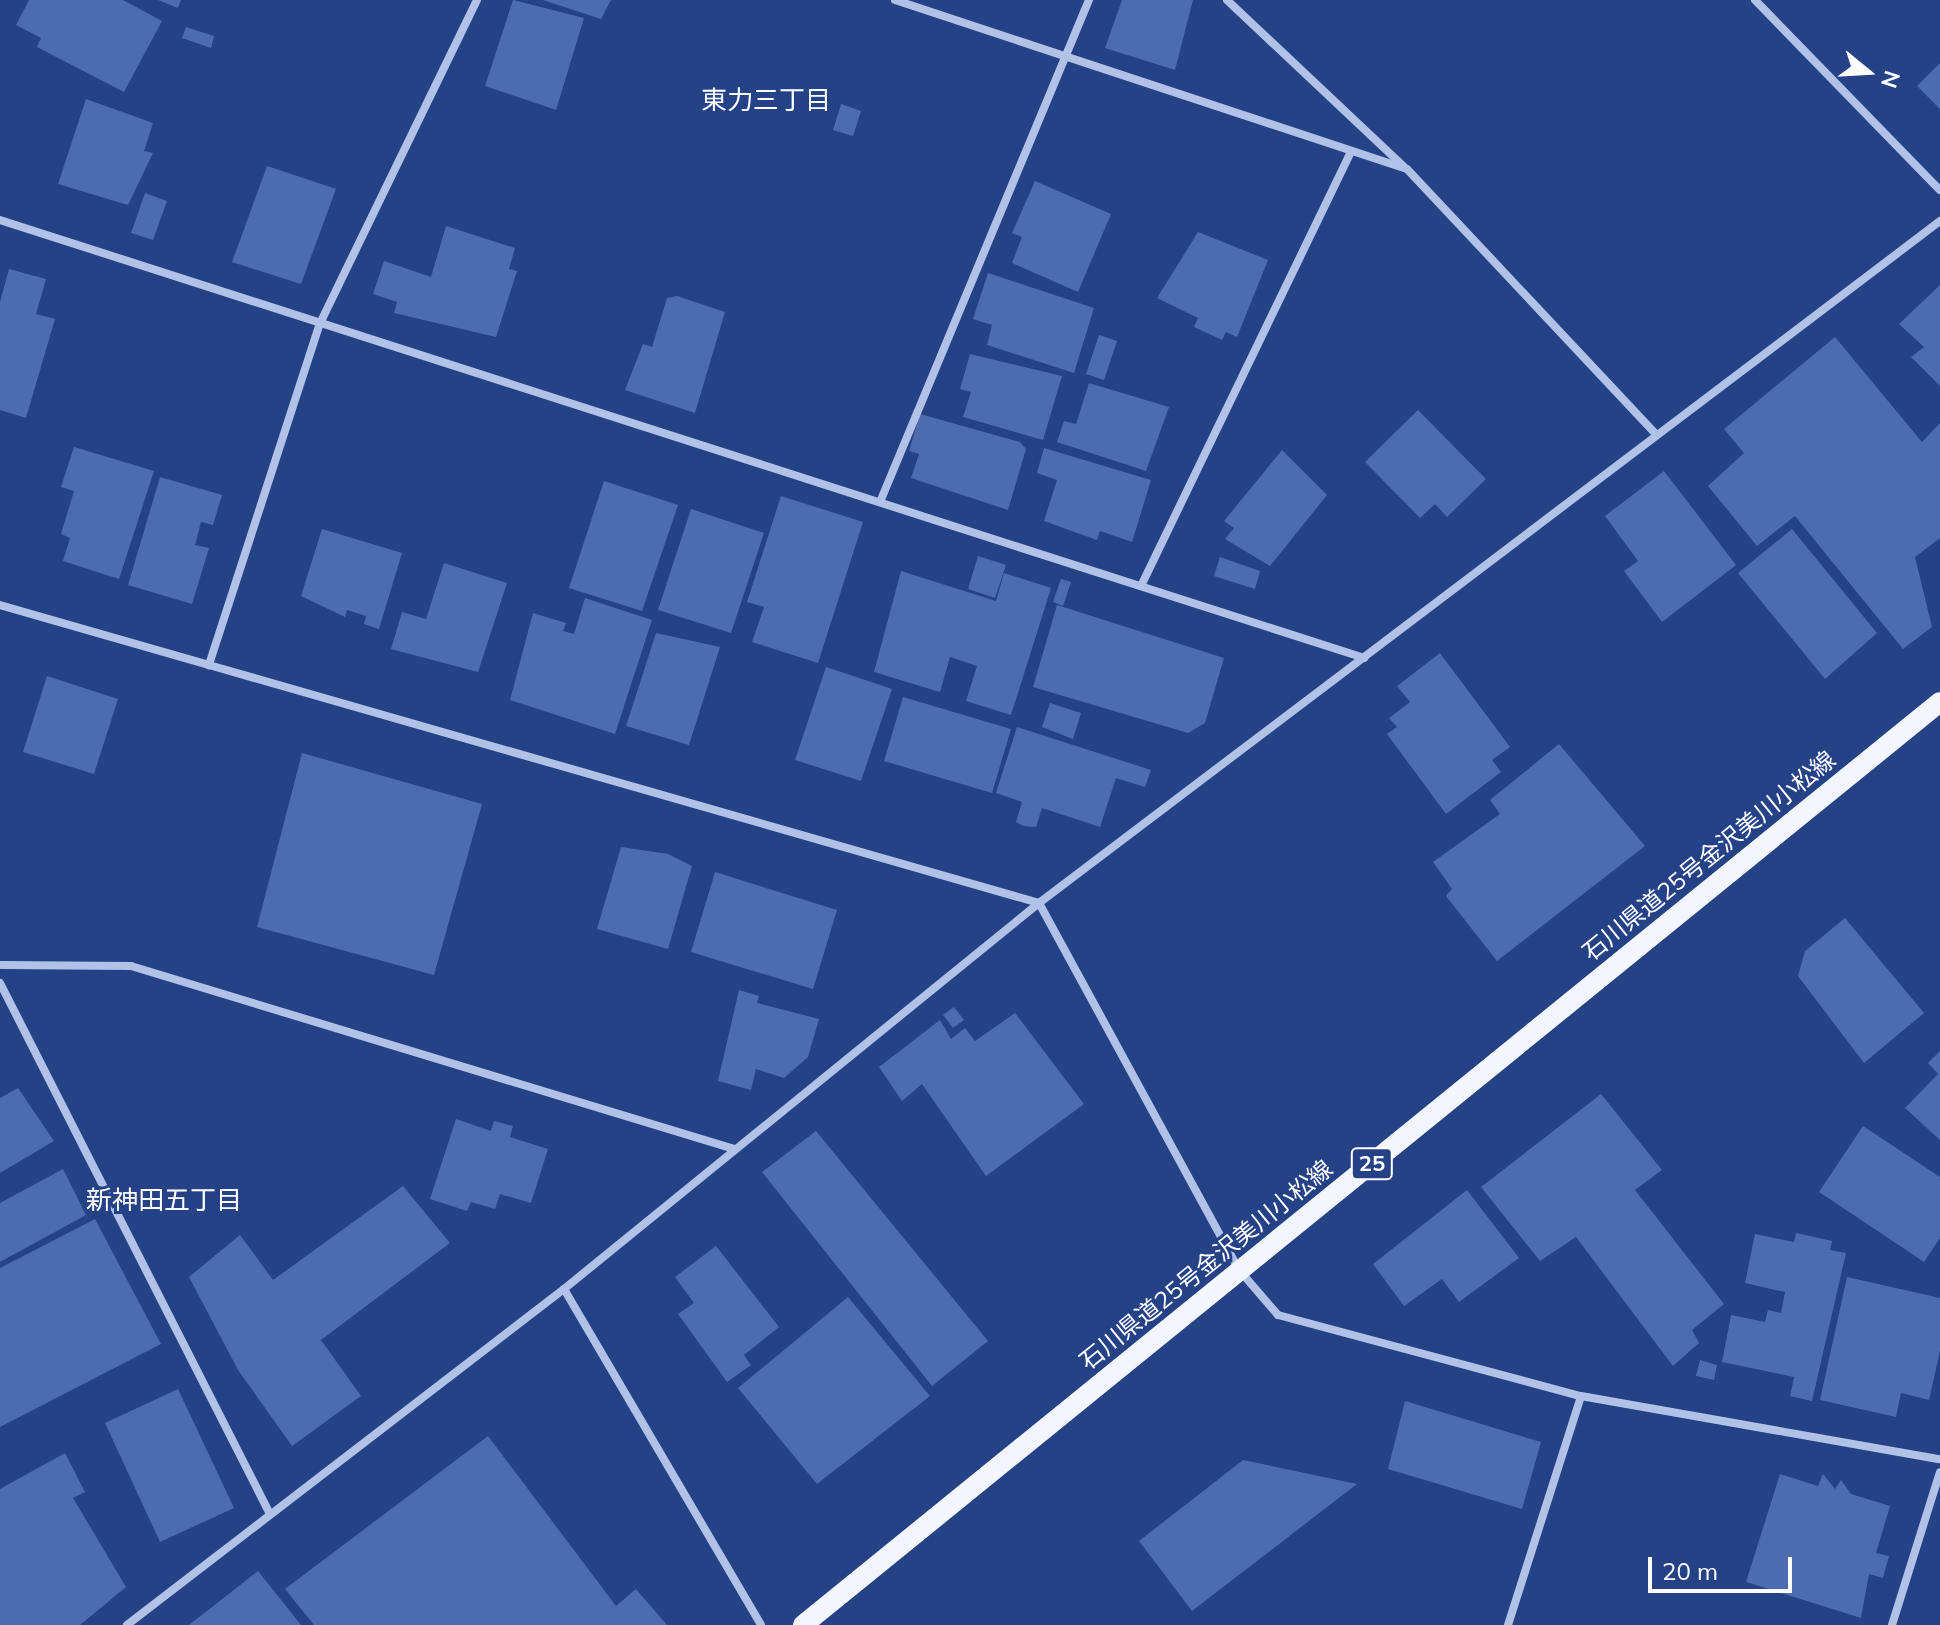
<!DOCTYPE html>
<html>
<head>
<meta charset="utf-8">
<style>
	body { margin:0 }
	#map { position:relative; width:1940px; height:1625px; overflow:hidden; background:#254287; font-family:Mulish,"Noto Sans JP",sans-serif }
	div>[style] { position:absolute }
	.building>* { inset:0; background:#4d6baf }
	.street>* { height:8px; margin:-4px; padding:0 4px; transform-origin:4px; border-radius:4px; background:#b1c2e9 }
	.primary>* { height:20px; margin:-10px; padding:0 10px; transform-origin:10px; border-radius:10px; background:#f3f6fe }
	span { translate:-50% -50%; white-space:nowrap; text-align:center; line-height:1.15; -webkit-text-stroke:6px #254287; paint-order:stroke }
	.shield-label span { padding:2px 6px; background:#254287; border:2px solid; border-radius:6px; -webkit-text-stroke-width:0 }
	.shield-label { font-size:22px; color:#fff; font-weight:700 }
	.street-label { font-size:24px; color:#fff }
	.neighbourhood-label { font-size:26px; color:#fff }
	.north { position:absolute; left:1828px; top:32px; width:80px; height:80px; -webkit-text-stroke:6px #254287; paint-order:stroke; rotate:108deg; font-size:22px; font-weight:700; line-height:32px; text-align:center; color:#fff }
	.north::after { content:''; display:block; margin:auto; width:28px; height:36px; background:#fff; clip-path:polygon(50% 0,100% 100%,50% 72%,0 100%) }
	.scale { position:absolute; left:1648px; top:1557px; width:144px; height:36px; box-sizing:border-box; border:4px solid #fff; border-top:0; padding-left:10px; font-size:24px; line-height:28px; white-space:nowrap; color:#fff; -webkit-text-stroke:6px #254287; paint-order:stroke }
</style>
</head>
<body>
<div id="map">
	<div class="building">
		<i style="clip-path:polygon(29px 0,123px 0,162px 21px,124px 92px,37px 47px,41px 38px,16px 25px)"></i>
		<i style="clip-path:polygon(158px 0,181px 0,178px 8px)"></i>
		<i style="clip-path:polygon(513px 0,584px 18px,556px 110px,485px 86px)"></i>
		<i style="clip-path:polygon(543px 0,611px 0,601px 19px)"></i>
		<i style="clip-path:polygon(1122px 0,1193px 0,1175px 70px,1105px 48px)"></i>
		<i style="clip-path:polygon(186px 27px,214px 36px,211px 48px,182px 38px)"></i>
		<i style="clip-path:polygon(1940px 63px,1940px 109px,1917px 86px)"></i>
		<i style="clip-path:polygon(86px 99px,153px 123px,144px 151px,153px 153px,128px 205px,58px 184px)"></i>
		<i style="clip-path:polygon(841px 104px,861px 111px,853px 136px,833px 130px)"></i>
		<i style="clip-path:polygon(267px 166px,336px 189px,301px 284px,232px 262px)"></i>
		<i style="clip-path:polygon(1035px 181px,1111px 214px,1078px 292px,1012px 263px,1022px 237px,1012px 233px)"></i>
		<i style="clip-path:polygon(145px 193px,167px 201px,153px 240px,131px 233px)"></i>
		<i style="clip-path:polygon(446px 226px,515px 248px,509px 269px,517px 271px,496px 337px,394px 313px,397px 302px,373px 294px,384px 261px,431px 277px)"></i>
		<i style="clip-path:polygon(1198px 232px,1268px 260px,1237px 337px,1226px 332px,1222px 340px,1194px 327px,1198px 318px,1157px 298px)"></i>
		<i style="clip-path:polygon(9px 269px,46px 279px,36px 314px,55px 319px,26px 418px,0 410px,0 302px)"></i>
		<i style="clip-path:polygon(988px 273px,1094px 308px,1074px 373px,987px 345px,992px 325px,973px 319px)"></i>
		<i style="clip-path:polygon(1940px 285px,1940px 386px,1911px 357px,1924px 347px,1899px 324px)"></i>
		<i style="clip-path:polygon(677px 296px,725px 312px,695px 413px,625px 390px,643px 344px,652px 347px,667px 298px)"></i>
		<i style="clip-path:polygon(1099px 335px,1117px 341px,1104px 380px,1086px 374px)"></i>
		<i style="clip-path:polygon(1835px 337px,1922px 442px,1940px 423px,1940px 538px,1915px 557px,1932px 627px,1903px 649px,1795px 516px,1757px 546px,1708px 486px,1744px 453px,1724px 429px)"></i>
		<i style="clip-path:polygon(970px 354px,1062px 376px,1043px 440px,963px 417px,971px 392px,960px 389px)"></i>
		<i style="clip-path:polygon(1089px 383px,1169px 407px,1146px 471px,1057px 442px,1064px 421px,1076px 424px)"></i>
		<i style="clip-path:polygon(1418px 410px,1486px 479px,1447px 517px,1435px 504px,1420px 518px,1365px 462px)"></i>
		<i style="clip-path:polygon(920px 414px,1020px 442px,1026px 449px,1008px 510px,911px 478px,919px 454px,909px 451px)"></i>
		<i style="clip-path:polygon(74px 447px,154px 471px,119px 579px,63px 561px,70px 538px,61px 534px,74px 491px,61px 487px)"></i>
		<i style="clip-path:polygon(1044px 448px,1151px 480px,1132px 542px,1100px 531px,1097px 540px,1044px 521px,1057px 480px,1037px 473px)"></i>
		<i style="clip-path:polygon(1282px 450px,1327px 495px,1270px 566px,1225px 539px,1234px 528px,1224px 521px)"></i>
		<i style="clip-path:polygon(1664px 471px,1736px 565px,1662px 622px,1624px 571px,1638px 561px,1605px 516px)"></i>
		<i style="clip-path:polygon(160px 477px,222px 495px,213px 525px,201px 522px,195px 545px,209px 548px,192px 604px,128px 585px)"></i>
		<i style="clip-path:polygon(604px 481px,678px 505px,642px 611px,569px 588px)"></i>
		<i style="clip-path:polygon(781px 496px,863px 522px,818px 663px,752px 642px,764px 607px,747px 602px)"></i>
		<i style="clip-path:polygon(691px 509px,764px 533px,731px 633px,658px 610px)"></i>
		<i style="clip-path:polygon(322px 529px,402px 553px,379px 629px,364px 624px,366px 616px,347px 610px,345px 617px,301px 596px)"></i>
		<i style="clip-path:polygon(1792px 529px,1877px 633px,1825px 679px,1738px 573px)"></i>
		<i style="clip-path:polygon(978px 556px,1006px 565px,995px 598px,968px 589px)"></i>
		<i style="clip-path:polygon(1220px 557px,1260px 571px,1255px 589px,1214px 576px)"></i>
		<i style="clip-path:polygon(444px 563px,507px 583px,478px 672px,391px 649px,402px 612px,426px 619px)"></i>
		<i style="clip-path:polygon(901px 571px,996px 601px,1004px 573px,1051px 588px,1011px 715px,966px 701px,977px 666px,950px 657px,940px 692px,874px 672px)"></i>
		<i style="clip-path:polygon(1061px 579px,1071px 582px,1063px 606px,1053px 602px)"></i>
		<i style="clip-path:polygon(585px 598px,652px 620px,615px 734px,510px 700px,533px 613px,566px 623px,563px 631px,574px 634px)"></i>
		<i style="clip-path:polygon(1057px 605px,1224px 658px,1205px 723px,1188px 733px,1033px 687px)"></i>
		<i style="clip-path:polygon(656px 633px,720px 647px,689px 745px,626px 726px)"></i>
		<i style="clip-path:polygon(1440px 653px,1510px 747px,1492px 760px,1501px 772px,1446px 814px,1387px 734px,1397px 727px,1389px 718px,1410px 702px,1397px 686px)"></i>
		<i style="clip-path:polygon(826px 667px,892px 689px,861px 781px,795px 760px)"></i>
		<i style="clip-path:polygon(47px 676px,118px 699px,94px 774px,23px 752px)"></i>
		<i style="clip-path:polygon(903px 697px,1011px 729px,992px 793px,884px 761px)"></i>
		<i style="clip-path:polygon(1050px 703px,1081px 713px,1073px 739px,1042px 727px)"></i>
		<i style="clip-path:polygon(1017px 727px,1151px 770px,1145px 787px,1116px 778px,1100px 827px,1042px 808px,1036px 827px,1023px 826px,1016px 822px,1022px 802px,996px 793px)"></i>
		<i style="clip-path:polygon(1559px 744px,1645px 846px,1497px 961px,1446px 896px,1452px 889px,1433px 862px,1500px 814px,1490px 800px)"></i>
		<i style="clip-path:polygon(302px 753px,482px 804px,434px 975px,257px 927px)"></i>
		<i style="clip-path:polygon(621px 847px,668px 854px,692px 866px,668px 949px,597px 929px)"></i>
		<i style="clip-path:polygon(715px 872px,837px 910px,813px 989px,691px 952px)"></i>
		<i style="clip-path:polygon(1845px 918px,1924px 1013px,1864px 1063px,1798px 976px,1805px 951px)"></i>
		<i style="clip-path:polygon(739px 990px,759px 996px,757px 1003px,819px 1019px,808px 1057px,784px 1078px,756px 1069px,751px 1090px,718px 1081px)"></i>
		<i style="clip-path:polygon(954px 1007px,964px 1020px,953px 1028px,943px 1015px)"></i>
		<i style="clip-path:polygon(1015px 1013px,1084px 1104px,986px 1176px,922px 1084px,902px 1101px,879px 1067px,940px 1020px,951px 1039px,965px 1028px,975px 1041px)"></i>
		<i style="clip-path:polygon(1940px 1051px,1940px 1140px,1905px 1108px,1938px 1074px,1928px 1063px)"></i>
		<i style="clip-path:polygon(18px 1088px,54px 1141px,0 1173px,0 1098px)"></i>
		<i style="clip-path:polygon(1601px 1094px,1662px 1170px,1635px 1190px,1724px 1304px,1692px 1330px,1699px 1343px,1673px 1366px,1576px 1237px,1540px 1261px,1481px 1187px)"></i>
		<i style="clip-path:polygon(456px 1119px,491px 1131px,494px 1121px,513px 1126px,510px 1137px,548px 1149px,531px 1203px,500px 1194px,495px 1209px,471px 1202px,467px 1211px,430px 1199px)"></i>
		<i style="clip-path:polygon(1863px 1126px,1940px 1177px,1940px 1238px,1924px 1262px,1819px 1192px)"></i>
		<i style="clip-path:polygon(816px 1131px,988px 1341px,932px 1386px,762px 1172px)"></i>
		<i style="clip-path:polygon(63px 1169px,86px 1215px,0 1262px,0 1203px)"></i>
		<i style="clip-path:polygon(403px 1186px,450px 1243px,321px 1340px,361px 1396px,292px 1446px,238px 1370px,189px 1277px,240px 1235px,273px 1280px)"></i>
		<i style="clip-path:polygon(1467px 1190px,1519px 1258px,1459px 1302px,1442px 1279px,1404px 1306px,1373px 1264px)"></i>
		<i style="clip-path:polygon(95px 1219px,161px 1344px,0 1427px,0 1268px)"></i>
		<i style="clip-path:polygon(1796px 1233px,1832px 1241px,1830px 1250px,1846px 1253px,1812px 1401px,1790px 1396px,1794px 1377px,1722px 1362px,1731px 1315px,1765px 1322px,1768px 1310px,1781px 1313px,1785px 1292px,1745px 1283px,1755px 1234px,1794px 1242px)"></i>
		<i style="clip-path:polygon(716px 1246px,779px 1327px,744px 1355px,751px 1365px,727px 1382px,678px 1314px,694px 1303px,675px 1277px)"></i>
		<i style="clip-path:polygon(1847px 1277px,1940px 1298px,1940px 1351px,1929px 1400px,1901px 1393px,1896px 1417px,1820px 1400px)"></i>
		<i style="clip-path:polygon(848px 1297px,930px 1396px,817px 1484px,738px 1388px)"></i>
		<i style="clip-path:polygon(1700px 1360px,1717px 1365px,1714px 1380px,1696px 1376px)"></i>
		<i style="clip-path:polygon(178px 1389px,234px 1508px,160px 1542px,105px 1423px)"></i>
		<i style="clip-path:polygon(1405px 1401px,1541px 1442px,1522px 1509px,1388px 1469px)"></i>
		<i style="clip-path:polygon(488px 1436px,616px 1606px,636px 1589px,667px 1625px,314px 1625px,285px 1589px)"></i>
		<i style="clip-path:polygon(65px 1453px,85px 1492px,73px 1498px,126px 1587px,80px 1625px,0 1625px,0 1489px)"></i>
		<i style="clip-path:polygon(1243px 1460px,1357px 1484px,1192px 1611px,1139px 1541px)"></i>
		<i style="clip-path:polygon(1780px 1474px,1818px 1486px,1823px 1474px,1835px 1489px,1841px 1480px,1851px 1494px,1890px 1506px,1876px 1553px,1889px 1556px,1883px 1578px,1869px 1574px,1861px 1618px,1746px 1582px)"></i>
		<i style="clip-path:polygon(258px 1571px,301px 1625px,189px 1625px)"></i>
	</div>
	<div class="street">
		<i style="left:477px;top:0;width:359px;rotate:115.9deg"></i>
		<i style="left:320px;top:323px;width:360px;rotate:108deg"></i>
		<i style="left:209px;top:665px;width:863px;rotate:16deg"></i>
		<i style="left:1039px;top:903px;width:419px;rotate:61.4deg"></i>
		<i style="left:1240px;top:1271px;width:58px;rotate:49.2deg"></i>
		<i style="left:1278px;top:1315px;width:314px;rotate:15deg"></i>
		<i style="left:1581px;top:1396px;width:364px;rotate:10deg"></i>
		<i style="left:895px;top:0;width:539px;rotate:18.27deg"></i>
		<i style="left:1407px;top:169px;width:361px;rotate:46.8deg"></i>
		<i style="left:1227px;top:0;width:243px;rotate:43.3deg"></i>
		<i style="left:1755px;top:0;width:265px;rotate:45.8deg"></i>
		<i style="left:0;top:220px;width:1433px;rotate:17.8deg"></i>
		<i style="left:880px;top:502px;width:544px;rotate:-67.4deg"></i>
		<i style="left:1141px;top:586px;width:483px;rotate:-64.2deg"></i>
		<i style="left:0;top:605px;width:217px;rotate:16deg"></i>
		<i style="left:0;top:965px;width:131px;rotate:0.4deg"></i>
		<i style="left:131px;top:966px;width:630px;rotate:16.88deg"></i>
		<i style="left:0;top:983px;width:593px;rotate:63.05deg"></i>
		<i style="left:564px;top:1289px;width:389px;rotate:59.6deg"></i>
		<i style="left:127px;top:1625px;width:551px;rotate:-37.56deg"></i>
		<i style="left:564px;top:1289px;width:612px;rotate:-39.1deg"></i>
		<i style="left:1039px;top:903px;width:1130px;rotate:-37.12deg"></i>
		<i style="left:1508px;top:1625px;width:240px;rotate:-72.3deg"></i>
		<i style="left:1892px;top:1625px;width:160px;rotate:-72.6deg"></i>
	</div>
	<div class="primary">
		<i style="left:803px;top:1625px;width:1464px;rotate:-39.07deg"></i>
	</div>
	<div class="shield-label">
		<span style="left:1372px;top:1164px">25</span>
	</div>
	<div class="street-label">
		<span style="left:1709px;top:856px;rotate:-39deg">石川県道25号金沢美川小松線</span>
		<span style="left:1206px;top:1265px;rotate:-39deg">石川県道25号金沢美川小松線</span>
	</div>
	<div class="neighbourhood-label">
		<span style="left:766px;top:100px">東力三丁目</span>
		<span style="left:164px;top:1200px">新神田五丁目</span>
	</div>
	<div class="north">N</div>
	<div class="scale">20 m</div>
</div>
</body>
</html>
